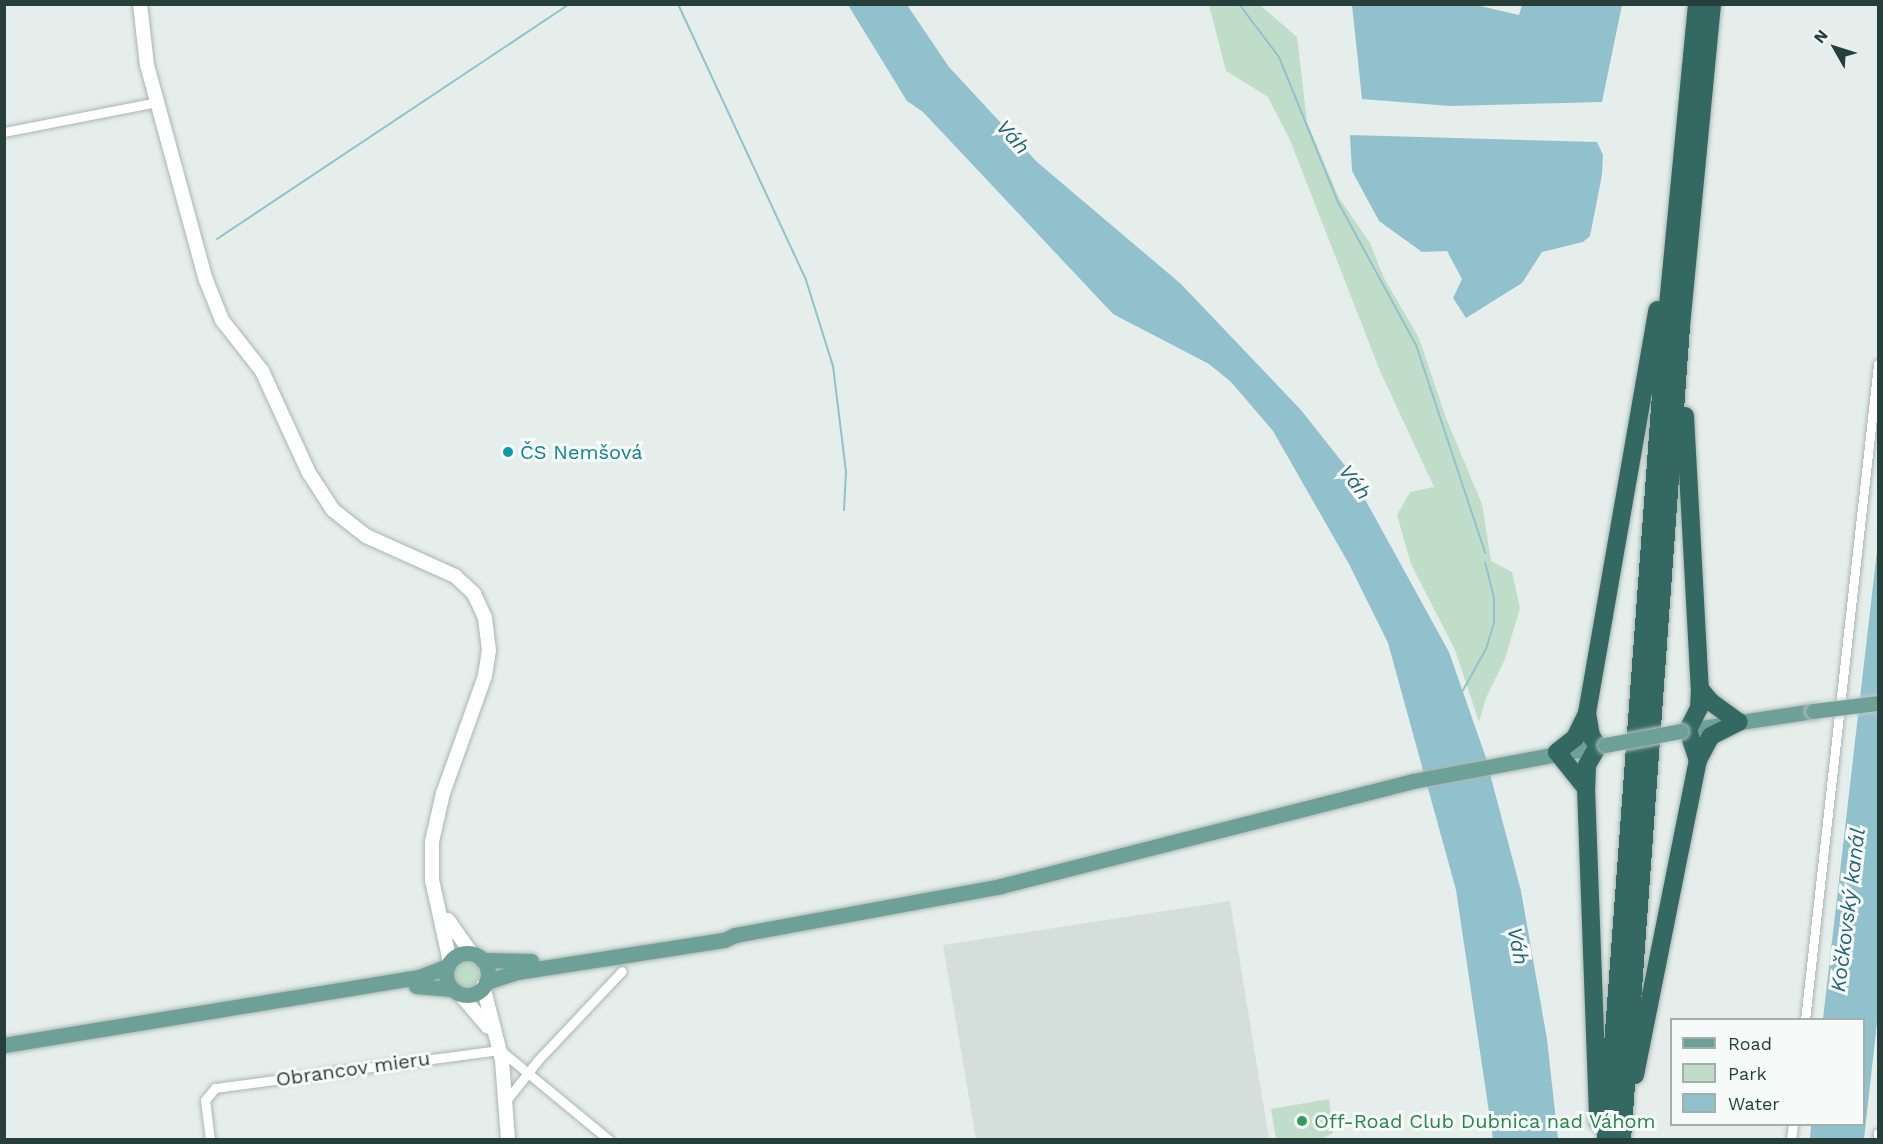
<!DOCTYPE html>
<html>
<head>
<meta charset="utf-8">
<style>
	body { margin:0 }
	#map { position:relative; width:1883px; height:1144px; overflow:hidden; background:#e6eeeb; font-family:"Work Sans",sans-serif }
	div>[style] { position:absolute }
	.built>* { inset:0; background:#d4deda }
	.green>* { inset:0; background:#c0ddca }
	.round { border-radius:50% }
	.water>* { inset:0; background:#92c1ce }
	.stream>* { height:2px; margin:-1px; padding:0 1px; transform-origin:1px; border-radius:1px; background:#92c1ce }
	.roads { filter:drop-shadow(0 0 2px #a9b6b2) drop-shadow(0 0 2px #a9b6b2) }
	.minor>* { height:9px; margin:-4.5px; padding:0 4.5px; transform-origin:4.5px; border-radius:4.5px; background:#fff }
	.secondary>* { height:14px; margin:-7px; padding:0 7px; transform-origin:7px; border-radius:7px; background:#fff }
	.primary>* { height:15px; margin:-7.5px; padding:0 7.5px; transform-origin:7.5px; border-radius:7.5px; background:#6da096 }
	.primary>.ring { margin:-7.5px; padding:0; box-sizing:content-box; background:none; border:15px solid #6da096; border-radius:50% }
	.motorway>* { height:18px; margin:-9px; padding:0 9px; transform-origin:9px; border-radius:9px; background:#336962 }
	.bridges { filter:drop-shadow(0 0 2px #c2c9c8) drop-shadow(0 0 2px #c2c9c8) }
	.primary-bridge>* { height:15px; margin:-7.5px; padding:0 7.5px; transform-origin:7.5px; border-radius:7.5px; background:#6da096 }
	.dots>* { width:16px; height:16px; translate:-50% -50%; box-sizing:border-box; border:3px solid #f6faf8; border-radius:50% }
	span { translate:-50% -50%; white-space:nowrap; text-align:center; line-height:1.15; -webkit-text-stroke:6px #f6faf8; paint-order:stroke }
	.culture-label { font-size:20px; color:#0d838f }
	.left { translate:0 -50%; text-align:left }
	.street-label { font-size:20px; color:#263f3a }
	.leisure-label { font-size:20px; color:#27864d }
	.water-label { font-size:21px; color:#236477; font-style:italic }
	.frame { position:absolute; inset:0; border:6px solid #263f3a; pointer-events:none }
	.legend { position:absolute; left:1670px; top:1018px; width:195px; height:108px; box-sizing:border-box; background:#f6faf8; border:2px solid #a3afac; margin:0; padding:8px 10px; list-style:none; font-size:18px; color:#263f3a }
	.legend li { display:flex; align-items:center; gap:12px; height:30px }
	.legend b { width:30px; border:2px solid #a3afac }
	.north { position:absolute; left:1805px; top:18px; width:60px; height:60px; -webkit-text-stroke:4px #f6faf8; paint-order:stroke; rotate:309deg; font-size:16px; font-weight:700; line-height:24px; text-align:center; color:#263f3a }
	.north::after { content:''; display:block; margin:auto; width:21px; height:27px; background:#263f3a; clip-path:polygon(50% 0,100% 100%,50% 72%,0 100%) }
</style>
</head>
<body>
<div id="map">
	<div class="built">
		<i style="clip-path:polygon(1230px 901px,1269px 1139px,976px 1139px,943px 945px)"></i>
	</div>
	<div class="green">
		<i style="clip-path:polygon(1209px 5px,1260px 5px,1297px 37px,1307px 122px,1339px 198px,1370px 243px,1384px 278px,1419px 338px,1446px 418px,1482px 504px,1491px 561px,1512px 572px,1520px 608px,1505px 659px,1486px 698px,1479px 722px,1455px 650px,1411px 564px,1397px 515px,1410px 492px,1434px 487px,1380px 371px,1290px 140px,1268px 97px,1226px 71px)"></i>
		<i class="round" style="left:453px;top:961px;width:26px;height:26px"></i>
		<i style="clip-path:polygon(1329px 1099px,1333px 1133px,1321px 1139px,1276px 1139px,1271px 1109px)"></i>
	</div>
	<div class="water">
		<i style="clip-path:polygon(848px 5px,907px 5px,949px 67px,1037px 162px,1181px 284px,1301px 410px,1350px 472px,1449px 652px,1485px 755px,1521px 891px,1547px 1039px,1558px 1139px,1493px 1139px,1456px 890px,1388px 643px,1349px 564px,1273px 431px,1231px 382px,1209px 364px,1113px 314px,923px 112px,907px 101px)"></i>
		<i style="clip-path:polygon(1352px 5px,1476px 5px,1519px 15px,1522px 5px,1622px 5px,1602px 102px,1450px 106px,1362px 99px)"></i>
		<i style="clip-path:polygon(1350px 135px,1597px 142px,1603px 155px,1602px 175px,1590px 236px,1583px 242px,1542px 252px,1522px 283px,1466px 318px,1453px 298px,1462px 279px,1447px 251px,1422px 252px,1379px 221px,1352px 171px)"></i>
		<i style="clip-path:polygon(1878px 542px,1878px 1014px,1864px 1139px,1810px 1140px,1811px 1125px,1864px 1124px,1864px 1020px,1823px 1019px)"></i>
	</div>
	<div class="stream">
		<i style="left:678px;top:4px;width:304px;rotate:65.1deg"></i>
		<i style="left:806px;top:280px;width:90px;rotate:72.6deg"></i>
		<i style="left:833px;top:366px;width:107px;rotate:83deg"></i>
		<i style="left:846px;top:472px;width:38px;rotate:93deg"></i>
		<i style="left:1239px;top:4px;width:66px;rotate:53deg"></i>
		<i style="left:1279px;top:57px;width:157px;rotate:67.9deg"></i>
		<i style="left:1338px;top:202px;width:163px;rotate:61.4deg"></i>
		<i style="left:1416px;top:345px;width:219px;rotate:71.6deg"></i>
		<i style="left:217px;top:239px;width:424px;rotate:-33.7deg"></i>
		<i style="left:1462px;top:692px;width:49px;rotate:-60.8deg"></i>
		<i style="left:1486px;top:649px;width:28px;rotate:-73deg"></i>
		<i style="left:1494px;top:622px;width:24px;rotate:-90deg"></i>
		<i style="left:1494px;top:598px;width:36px;rotate:-104deg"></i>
	</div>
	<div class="roads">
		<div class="minor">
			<i style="left:4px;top:132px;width:156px;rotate:-11.1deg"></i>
			<i style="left:1805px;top:1020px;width:660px;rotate:-83.65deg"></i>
			<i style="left:505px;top:1102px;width:53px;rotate:-51.8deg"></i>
			<i style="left:538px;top:1060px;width:122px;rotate:-46.7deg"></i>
			<i style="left:210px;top:1140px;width:40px;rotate:-97.1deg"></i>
			<i style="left:205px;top:1100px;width:16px;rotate:-50deg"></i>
			<i style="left:215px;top:1088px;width:288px;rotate:-7.6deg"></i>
			<i style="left:500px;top:1050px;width:141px;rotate:39.5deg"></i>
			<i style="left:1791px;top:1140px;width:16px;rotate:-83deg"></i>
			<i style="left:1878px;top:1140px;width:7px;rotate:-90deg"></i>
		</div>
		<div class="secondary">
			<i style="left:140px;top:4px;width:61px;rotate:83.5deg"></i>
			<i style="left:147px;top:65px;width:223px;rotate:74.7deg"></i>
			<i style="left:206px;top:280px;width:43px;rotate:68.2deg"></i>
			<i style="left:222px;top:320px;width:65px;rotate:51.9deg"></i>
			<i style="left:262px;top:371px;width:112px;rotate:65.3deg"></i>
			<i style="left:309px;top:473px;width:44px;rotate:57deg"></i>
			<i style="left:333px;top:510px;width:42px;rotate:38.2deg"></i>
			<i style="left:366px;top:536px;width:98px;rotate:24.2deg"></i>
			<i style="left:455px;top:576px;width:26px;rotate:43deg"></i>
			<i style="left:474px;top:594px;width:26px;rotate:65deg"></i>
			<i style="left:485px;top:618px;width:32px;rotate:83deg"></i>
			<i style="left:489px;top:650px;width:26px;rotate:99deg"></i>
			<i style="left:485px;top:676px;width:124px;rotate:109.7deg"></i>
			<i style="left:443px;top:793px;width:50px;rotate:102.7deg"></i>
			<i style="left:432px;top:842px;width:38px;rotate:90deg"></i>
			<i style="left:432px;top:880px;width:84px;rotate:77.6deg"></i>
			<i style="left:448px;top:920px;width:42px;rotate:54.8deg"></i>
			<i style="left:483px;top:986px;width:76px;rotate:75.6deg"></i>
			<i style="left:502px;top:1060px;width:80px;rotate:85.7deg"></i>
			<i style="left:460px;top:994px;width:43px;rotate:49.7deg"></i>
		</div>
		<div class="primary">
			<i style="left:1681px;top:731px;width:134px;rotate:-8.6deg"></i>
			<i class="ring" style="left:446px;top:953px;width:27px;height:27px"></i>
			<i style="left:482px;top:960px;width:49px;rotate:1.2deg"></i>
			<i style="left:486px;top:982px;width:33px;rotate:-18deg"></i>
			<i style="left:517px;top:972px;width:209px;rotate:-8.8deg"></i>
			<i style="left:724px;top:940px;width:12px;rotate:-24deg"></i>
			<i style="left:735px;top:935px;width:270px;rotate:-10.4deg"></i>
			<i style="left:1001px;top:886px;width:425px;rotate:-14.3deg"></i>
			<i style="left:1413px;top:781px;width:195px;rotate:-10.6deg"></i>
			<i style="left:416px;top:986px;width:35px;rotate:5deg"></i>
			<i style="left:4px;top:1045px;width:421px;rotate:-9.3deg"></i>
			<i style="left:419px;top:977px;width:31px;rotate:-21deg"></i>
		</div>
		<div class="motorway">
			<i style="left:1685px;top:416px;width:273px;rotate:86.9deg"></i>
			<i style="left:1700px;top:689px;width:19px;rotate:93deg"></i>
			<i style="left:1699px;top:708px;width:25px;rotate:117deg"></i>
			<i style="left:1688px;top:730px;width:32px;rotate:72deg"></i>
			<i style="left:1700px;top:689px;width:17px;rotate:50deg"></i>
			<i style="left:1711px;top:702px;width:34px;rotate:36deg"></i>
			<i style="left:1587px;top:713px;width:23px;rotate:80deg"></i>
			<i style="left:1591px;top:736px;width:12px;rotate:55deg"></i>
			<i style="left:1598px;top:746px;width:22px;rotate:120deg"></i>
			<i style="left:1587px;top:765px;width:23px;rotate:92deg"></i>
			<i style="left:1586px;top:788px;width:334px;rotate:87.9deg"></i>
			<i style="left:1586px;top:788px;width:46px;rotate:-128.9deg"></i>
			<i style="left:1557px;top:752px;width:23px;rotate:-38deg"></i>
			<i style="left:1575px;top:738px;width:28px;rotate:-64deg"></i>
			<i style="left:1587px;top:713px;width:409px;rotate:-80.1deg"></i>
			<i style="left:1635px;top:1075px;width:321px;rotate:-78.7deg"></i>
			<i style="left:1698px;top:760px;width:27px;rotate:-62deg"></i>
			<i style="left:1711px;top:736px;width:31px;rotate:-27deg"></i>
			<i style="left:1606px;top:1140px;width:816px;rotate:-85.78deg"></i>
			<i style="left:1666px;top:326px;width:323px;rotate:-84.5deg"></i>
			<i style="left:1622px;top:1140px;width:816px;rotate:-85.85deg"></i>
			<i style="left:1681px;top:326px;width:323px;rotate:-84.5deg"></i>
		</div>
	</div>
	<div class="bridges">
		<div class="primary-bridge">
			<i style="left:1813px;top:711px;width:65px;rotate:-7deg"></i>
			<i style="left:1605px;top:745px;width:77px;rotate:-10.4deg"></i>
		</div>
	</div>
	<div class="dots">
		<i style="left:508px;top:452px;background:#0f9aa8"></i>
		<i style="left:1302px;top:1121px;background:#2e9e5b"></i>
	</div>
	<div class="culture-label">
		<span class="left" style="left:520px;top:452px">ČS Nemšová</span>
	</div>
	<div class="street-label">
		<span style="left:353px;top:1069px;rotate:-8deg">Obrancov mieru</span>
	</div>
	<div class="leisure-label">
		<span class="left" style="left:1314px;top:1121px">Off-Road Club Dubnica nad Váhom</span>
	</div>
	<div class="water-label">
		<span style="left:1013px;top:137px;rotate:48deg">Váh</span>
		<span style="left:1355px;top:482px;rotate:53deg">Váh</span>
		<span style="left:1848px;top:910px;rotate:-83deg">Kočkovský kanál</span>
		<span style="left:1518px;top:946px;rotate:79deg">Váh</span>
	</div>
	<div class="frame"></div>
	<ul class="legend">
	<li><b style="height:8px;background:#6da096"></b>Road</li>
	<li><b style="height:16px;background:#c0ddca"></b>Park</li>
	<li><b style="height:16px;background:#92c1ce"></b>Water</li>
	</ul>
	<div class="north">N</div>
</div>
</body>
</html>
